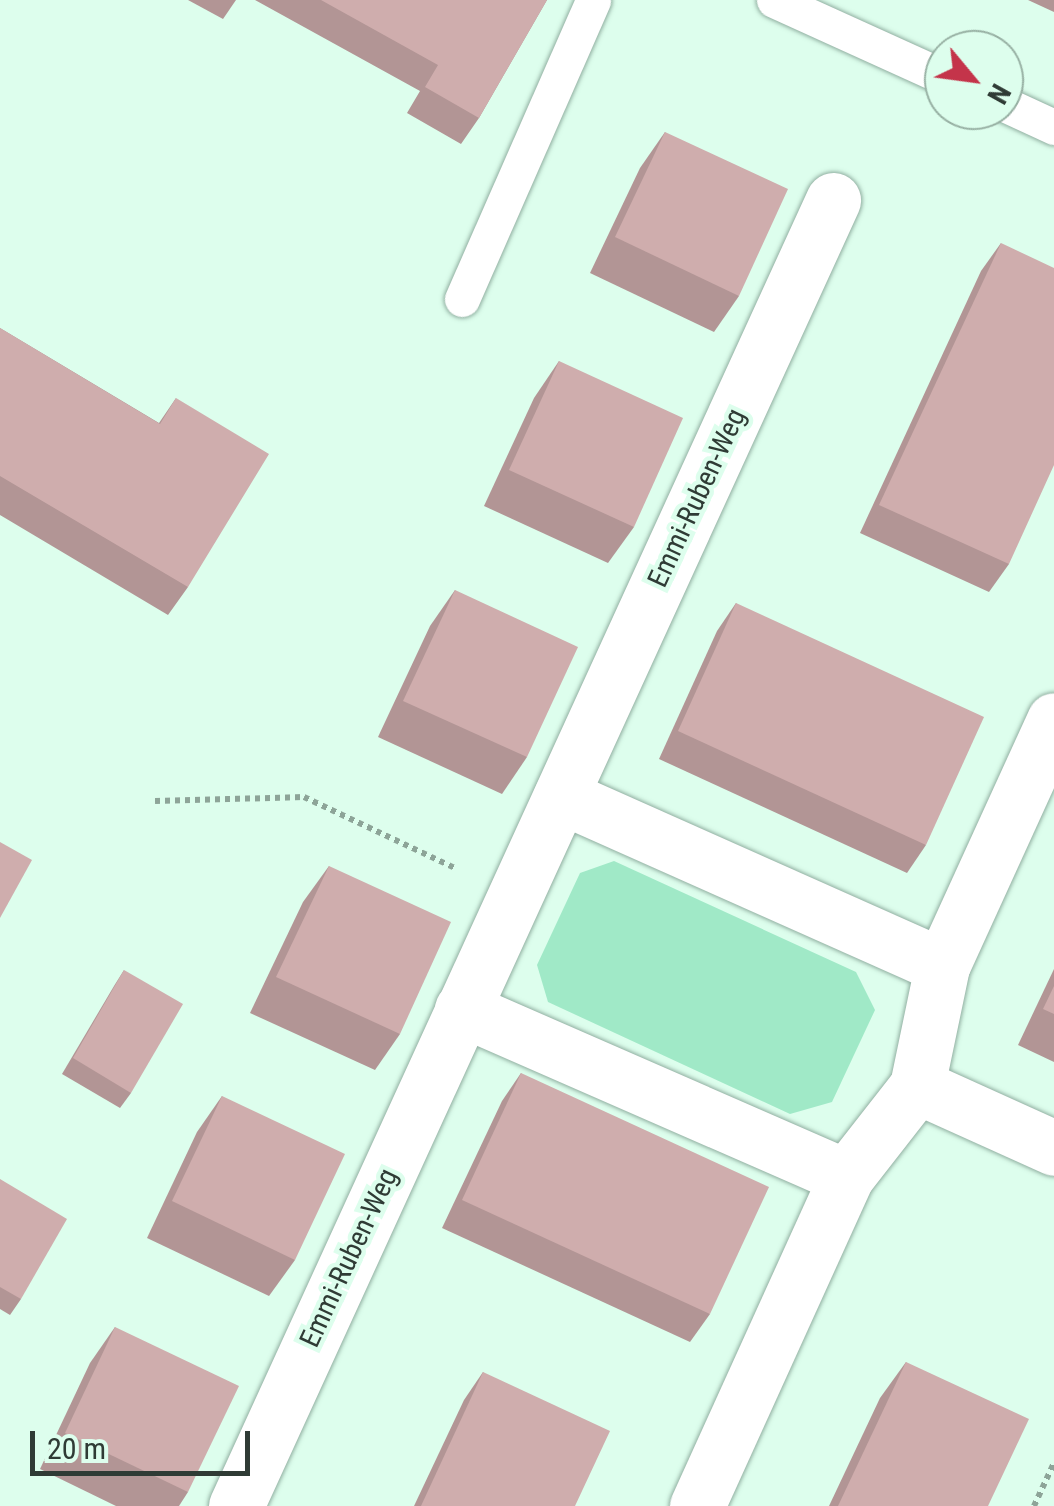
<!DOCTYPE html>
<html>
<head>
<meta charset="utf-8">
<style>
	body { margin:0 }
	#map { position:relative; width:1054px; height:1506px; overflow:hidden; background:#ddfeed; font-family:"Roboto Condensed",sans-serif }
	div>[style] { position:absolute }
	.green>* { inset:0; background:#a0e9c7 }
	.path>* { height:6px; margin-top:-3px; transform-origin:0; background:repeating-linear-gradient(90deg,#8da498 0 5px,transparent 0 10px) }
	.roads { filter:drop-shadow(0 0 2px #91afa1) drop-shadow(0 0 2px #91afa1) }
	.lane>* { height:35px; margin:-17.5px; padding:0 17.5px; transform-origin:17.5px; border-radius:17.5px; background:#fff }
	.street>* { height:55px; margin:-27.5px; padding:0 27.5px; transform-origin:27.5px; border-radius:27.5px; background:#fff }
	.wall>* { inset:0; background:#b29595 }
	.building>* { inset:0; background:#cfadad }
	span { translate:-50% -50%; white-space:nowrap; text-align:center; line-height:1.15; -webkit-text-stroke:9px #ddfeed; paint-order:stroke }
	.street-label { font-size:28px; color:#2f3b35 }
	.north { position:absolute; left:924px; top:30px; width:100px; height:100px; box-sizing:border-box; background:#ddfeed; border:2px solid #97b0a3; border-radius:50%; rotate:119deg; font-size:28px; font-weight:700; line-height:40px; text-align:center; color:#2f3b35 }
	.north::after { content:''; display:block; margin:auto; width:35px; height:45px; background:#c4344a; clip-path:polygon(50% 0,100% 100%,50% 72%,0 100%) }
	.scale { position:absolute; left:30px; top:1431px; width:220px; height:45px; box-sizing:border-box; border:5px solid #2f3b35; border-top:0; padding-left:12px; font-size:30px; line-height:35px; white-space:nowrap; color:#2f3b35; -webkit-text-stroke:8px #ddfeed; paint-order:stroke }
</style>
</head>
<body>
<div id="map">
	<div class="green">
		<i style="clip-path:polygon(614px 861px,856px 972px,875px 1010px,832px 1102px,790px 1114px,548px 1002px,537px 965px,580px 873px)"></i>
	</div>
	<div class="path">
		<i style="left:155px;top:801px;width:149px;rotate:-1.5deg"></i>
		<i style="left:304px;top:797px;width:167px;rotate:25.2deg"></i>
		<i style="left:1034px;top:1506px;width:47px;rotate:-65.1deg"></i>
	</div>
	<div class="roads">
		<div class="lane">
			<i style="left:774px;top:0;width:187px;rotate:24.4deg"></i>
			<i style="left:1004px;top:104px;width:55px;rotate:24.7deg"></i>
			<i style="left:462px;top:299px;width:326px;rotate:-66.3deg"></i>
		</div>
		<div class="street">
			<i style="left:561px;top:796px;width:417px;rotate:24deg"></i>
			<i style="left:462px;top:1009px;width:419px;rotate:23.6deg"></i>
			<i style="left:917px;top:1086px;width:150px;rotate:24.3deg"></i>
			<i style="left:236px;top:1506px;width:1436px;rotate:-65.43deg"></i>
			<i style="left:697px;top:1506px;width:361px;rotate:-65.6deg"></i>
			<i style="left:846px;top:1177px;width:115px;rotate:-52deg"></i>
			<i style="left:917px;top:1086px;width:123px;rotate:-78.2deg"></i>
			<i style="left:942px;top:966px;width:270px;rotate:-65.5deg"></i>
		</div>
	</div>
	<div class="wall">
		<i style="clip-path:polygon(188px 0,236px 0,223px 19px)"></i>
		<i style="clip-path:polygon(255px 0,547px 0,479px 118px,461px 144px,407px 113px,420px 91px)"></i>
		<i style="clip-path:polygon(1028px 0,1054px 0,1054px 12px)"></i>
		<i style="clip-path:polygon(665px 132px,739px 296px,714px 332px,590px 273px,640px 168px)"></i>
		<i style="clip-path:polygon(1001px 243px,1009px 564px,989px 592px,860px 533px,981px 271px)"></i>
		<i style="clip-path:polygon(0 328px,159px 423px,176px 398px,188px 587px,168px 615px,0 515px)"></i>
		<i style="clip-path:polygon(559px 361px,634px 527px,608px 563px,484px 506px,534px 398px)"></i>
		<i style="clip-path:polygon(455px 590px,527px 757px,502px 794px,378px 737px,430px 626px)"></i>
		<i style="clip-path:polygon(736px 603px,926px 845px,907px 873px,659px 759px,717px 631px)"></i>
		<i style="clip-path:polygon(329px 866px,400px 1034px,375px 1070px,250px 1013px,303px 902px)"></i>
		<i style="clip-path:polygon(1054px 969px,1054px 1062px,1018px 1045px)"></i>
		<i style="clip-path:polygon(124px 970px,131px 1093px,120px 1108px,62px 1074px,114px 986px)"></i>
		<i style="clip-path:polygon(521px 1073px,710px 1314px,690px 1342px,442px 1228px,502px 1101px)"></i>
		<i style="clip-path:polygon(222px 1096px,295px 1260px,269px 1296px,147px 1238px,197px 1132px)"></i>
		<i style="clip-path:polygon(0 1179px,21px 1299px,10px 1315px,0 1309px)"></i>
		<i style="clip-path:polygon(115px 1327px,188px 1492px,179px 1506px,116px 1506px,40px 1469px,90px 1363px)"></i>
		<i style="clip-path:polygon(906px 1362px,988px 1506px,829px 1506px,880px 1398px)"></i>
		<i style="clip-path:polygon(483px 1372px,575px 1506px,414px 1506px,464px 1400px)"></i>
	</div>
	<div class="building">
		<i style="clip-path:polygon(321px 0,547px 0,479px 118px,425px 87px,438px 65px)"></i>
		<i style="clip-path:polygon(665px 132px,788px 189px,739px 296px,615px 237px)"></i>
		<i style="clip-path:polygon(1001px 243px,1054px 268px,1054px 465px,1009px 564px,879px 505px)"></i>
		<i style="clip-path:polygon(0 328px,160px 424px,176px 398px,269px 454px,188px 587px,0 476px)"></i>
		<i style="clip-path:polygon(559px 361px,683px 418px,634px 527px,509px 470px)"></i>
		<i style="clip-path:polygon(455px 590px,578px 647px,527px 757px,403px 701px)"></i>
		<i style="clip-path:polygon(736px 603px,984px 717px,926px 845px,678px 731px)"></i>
		<i style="clip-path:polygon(0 842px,32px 860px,0 918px)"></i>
		<i style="clip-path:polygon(329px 866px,451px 922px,400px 1034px,276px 977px)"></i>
		<i style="clip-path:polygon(124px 970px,183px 1004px,131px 1093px,73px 1058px)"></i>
		<i style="clip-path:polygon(1054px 986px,1054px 1014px,1043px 1009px)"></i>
		<i style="clip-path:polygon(521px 1073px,769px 1187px,710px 1314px,462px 1200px)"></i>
		<i style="clip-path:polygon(222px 1096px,345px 1154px,295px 1260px,172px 1201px)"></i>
		<i style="clip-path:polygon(0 1179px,67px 1219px,21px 1299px,0 1287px)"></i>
		<i style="clip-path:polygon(115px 1327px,239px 1386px,188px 1492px,65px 1433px)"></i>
		<i style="clip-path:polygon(906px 1362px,1029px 1419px,988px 1506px,838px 1506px)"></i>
		<i style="clip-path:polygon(483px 1372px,610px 1431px,575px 1506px,421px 1506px)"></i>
	</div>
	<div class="street-label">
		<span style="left:697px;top:498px;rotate:-65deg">Emmi-Ruben-Weg</span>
		<span style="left:349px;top:1258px;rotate:-65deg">Emmi-Ruben-Weg</span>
	</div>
	<div class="north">N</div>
	<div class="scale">20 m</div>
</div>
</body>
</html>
